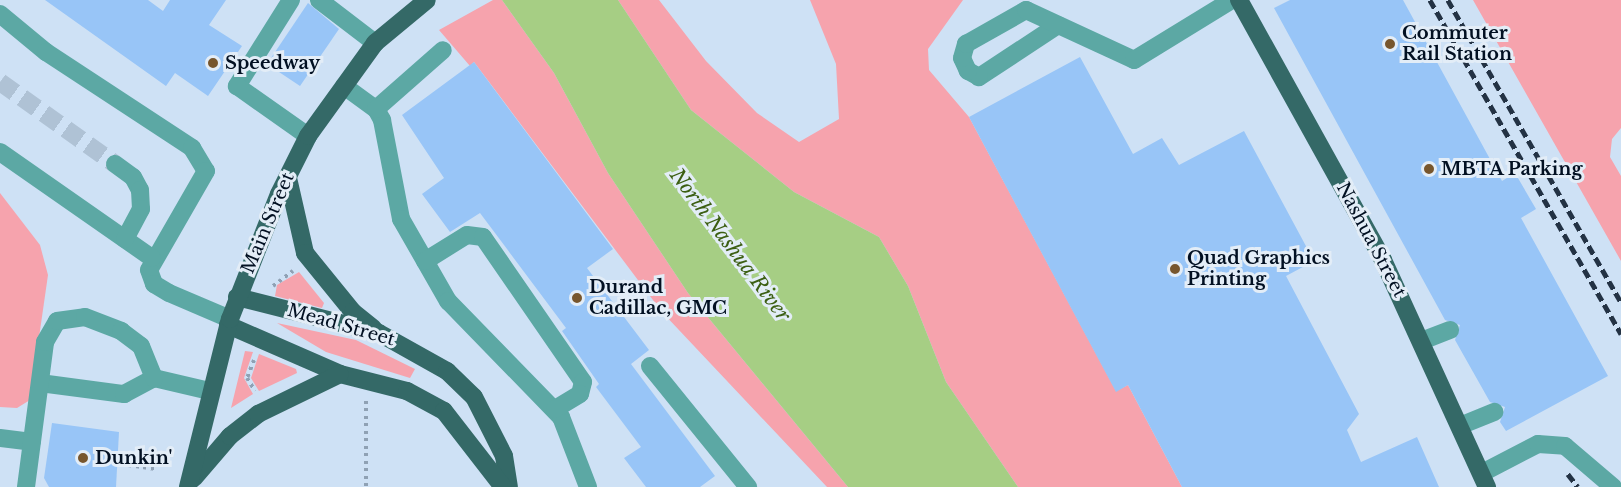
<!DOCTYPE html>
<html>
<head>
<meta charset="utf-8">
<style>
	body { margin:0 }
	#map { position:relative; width:1621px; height:487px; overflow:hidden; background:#cee1f5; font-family:"Libre Baskerville",serif }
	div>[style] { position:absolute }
	.green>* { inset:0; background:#f6a3ad }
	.water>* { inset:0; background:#a6ce84 }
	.building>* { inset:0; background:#98c5f7 }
	.minor-tunnel>* { height:18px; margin-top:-9px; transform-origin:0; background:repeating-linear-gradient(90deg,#afc2d5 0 18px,transparent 0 27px) }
	.path>* { height:4px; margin-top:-2px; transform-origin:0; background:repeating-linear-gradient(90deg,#8fa1b4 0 3px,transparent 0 7.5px) }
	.minor>* { height:18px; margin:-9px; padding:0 9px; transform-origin:9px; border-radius:9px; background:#5ca8a4 }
	.major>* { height:18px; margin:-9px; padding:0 9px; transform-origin:9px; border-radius:9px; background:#346967 }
	.rail>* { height:4.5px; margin-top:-2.25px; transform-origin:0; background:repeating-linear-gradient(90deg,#233244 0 9px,transparent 0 13.5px) }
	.dots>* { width:16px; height:16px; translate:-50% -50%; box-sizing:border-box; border:3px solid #e3edf7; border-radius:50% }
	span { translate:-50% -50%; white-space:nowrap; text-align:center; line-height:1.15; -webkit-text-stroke:6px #e3edf7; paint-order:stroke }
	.poi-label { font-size:18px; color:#021022; font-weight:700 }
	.left { translate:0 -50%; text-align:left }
	.street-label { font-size:18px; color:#021022 }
	.water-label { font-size:20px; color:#3c5f13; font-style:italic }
</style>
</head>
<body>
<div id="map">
	<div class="green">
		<i style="clip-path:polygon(493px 0,502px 0,554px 73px,608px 173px,688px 293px,848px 487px,827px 487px,662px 312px,474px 62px,470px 66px,439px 30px)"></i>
		<i style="clip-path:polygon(618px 0,659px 0,706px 61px,757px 113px,799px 142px,839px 119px,836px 64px,810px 0,963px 0,928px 49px,929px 70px,969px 117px,1116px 391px,1128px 385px,1182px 487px,1018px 487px,946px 382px,908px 286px,879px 237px,794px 192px,691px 110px)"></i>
		<i style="clip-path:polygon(1473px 0,1621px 0,1621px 128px,1612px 139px,1610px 157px,1621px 176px,1621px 261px)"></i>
		<i style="clip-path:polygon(0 193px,40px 245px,48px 275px,30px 400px,17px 408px,0 407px)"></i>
		<i style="clip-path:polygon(299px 272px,324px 303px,322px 308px,275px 296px,277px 285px)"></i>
		<i style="clip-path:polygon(277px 323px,356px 340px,415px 369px,410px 378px,326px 352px)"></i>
		<i style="clip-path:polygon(245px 351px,253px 352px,244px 378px,253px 394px,231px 408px)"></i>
		<i style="clip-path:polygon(259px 354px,296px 369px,297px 373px,259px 391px,251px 378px)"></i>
	</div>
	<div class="water">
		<i style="clip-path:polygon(502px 0,618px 0,691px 110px,794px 192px,879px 237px,908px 286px,946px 382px,1018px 487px,848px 487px,688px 293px,608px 173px,554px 73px)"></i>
	</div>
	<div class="building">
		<i style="clip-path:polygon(45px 0,148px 0,163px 11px,170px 0,226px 0,209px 25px,242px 46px,208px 96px,175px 73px,166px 86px)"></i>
		<i style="clip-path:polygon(1290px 0,1403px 0,1502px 181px,1515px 173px,1536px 209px,1521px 218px,1608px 376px,1506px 431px,1500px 422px,1505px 407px,1490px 402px,1455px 340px,1460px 325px,1445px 320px,1274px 8px)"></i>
		<i style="clip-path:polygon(308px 3px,339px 29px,300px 86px,267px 64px)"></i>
		<i style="clip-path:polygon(1080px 57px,1133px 154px,1162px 138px,1179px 165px,1244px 131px,1314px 261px,1286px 276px,1359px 414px,1347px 430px,1361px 462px,1417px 437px,1439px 487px,1182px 487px,1128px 385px,1116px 392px,969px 117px)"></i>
		<i style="clip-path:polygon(474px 62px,613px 249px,587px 268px,649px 350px,631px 364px,715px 476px,700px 487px,646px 487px,624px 458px,641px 447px,596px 387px,599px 384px,562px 331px,566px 328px,480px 213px,450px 232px,422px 194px,444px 178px,402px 115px)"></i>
		<i style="clip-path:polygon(52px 423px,119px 432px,116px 487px,49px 487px,44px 478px)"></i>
	</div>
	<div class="minor-tunnel">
		<i style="left:0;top:82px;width:141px;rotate:35.5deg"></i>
	</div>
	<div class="path">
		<i style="left:273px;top:286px;width:25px;rotate:-37deg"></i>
		<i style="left:254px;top:360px;width:19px;rotate:111deg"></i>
		<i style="left:247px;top:378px;width:15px;rotate:58deg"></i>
		<i style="left:366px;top:401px;width:86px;rotate:90deg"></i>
		<i style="left:121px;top:464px;width:37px;rotate:8deg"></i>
	</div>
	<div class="minor">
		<i style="left:291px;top:0;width:102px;rotate:122.1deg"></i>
		<i style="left:237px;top:86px;width:87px;rotate:35.2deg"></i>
		<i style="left:319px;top:0;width:71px;rotate:37.5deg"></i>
		<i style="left:0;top:14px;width:60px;rotate:39.6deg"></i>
		<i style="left:46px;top:52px;width:175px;rotate:33.3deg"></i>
		<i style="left:192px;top:148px;width:27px;rotate:59deg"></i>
		<i style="left:206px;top:171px;width:114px;rotate:119.9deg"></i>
		<i style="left:149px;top:270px;width:15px;rotate:70deg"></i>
		<i style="left:154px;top:284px;width:17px;rotate:31deg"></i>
		<i style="left:169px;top:293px;width:66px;rotate:23.1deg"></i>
		<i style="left:1058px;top:25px;width:95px;rotate:146.6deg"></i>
		<i style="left:979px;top:77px;width:13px;rotate:-151deg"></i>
		<i style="left:968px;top:71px;width:14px;rotate:-115deg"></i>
		<i style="left:962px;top:58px;width:15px;rotate:-74deg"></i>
		<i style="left:966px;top:44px;width:69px;rotate:-29.5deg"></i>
		<i style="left:1026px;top:10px;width:119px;rotate:24.8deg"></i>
		<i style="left:1134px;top:60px;width:115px;rotate:-31.5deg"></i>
		<i style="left:344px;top:86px;width:39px;rotate:36deg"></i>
		<i style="left:376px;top:109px;width:13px;rotate:61deg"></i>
		<i style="left:382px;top:120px;width:101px;rotate:79.1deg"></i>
		<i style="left:401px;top:219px;width:95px;rotate:60.2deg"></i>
		<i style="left:448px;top:301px;width:162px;rotate:45.8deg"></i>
		<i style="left:561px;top:417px;width:75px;rotate:68.9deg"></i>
		<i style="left:376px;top:109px;width:89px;rotate:-41.4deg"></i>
		<i style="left:0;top:152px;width:185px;rotate:34.9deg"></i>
		<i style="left:115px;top:164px;width:22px;rotate:36deg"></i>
		<i style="left:133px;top:177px;width:15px;rotate:62deg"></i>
		<i style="left:140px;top:190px;width:19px;rotate:87deg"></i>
		<i style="left:141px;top:209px;width:34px;rotate:118deg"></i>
		<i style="left:425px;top:261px;width:49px;rotate:-31.8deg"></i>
		<i style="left:467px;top:235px;width:16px;rotate:7deg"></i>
		<i style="left:483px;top:237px;width:176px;rotate:55.4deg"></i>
		<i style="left:583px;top:382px;width:12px;rotate:104deg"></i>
		<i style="left:580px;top:394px;width:29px;rotate:149deg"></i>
		<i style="left:1424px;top:340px;width:28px;rotate:-21deg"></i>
		<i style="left:650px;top:366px;width:156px;rotate:51deg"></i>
		<i style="left:40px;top:383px;width:85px;rotate:7.5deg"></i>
		<i style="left:124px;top:394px;width:34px;rotate:-28deg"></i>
		<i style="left:154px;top:378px;width:57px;rotate:13.1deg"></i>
		<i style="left:1462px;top:425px;width:35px;rotate:-22deg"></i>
		<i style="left:0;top:438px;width:32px;rotate:7deg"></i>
		<i style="left:1482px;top:473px;width:63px;rotate:-27.4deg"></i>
		<i style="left:1538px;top:444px;width:27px;rotate:4deg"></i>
		<i style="left:1565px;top:446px;width:63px;rotate:40.5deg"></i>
		<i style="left:26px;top:487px;width:146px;rotate:-82.5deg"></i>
		<i style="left:45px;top:342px;width:24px;rotate:-60deg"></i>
		<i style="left:57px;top:321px;width:28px;rotate:-8deg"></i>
		<i style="left:85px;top:317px;width:39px;rotate:21deg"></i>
		<i style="left:121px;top:331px;width:25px;rotate:37deg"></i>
		<i style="left:141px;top:346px;width:35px;rotate:68deg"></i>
	</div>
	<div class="major">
		<i style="left:1239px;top:0;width:297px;rotate:61deg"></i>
		<i style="left:1383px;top:260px;width:250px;rotate:65.4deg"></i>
		<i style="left:288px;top:178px;width:77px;rotate:77.2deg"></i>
		<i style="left:305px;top:253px;width:76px;rotate:50.9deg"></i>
		<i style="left:353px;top:312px;width:26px;rotate:39deg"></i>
		<i style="left:237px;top:297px;width:146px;rotate:14.2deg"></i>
		<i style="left:379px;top:333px;width:78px;rotate:29.2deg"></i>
		<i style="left:447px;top:371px;width:37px;rotate:44deg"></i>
		<i style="left:474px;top:397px;width:66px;rotate:63deg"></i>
		<i style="left:504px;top:456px;width:31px;rotate:81deg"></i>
		<i style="left:228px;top:325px;width:122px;rotate:23.6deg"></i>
		<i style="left:340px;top:374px;width:69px;rotate:14.2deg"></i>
		<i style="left:407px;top:391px;width:42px;rotate:28.4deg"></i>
		<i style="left:444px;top:411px;width:96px;rotate:52.2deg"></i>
		<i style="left:194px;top:478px;width:55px;rotate:-49.4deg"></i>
		<i style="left:230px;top:436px;width:36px;rotate:-38deg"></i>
		<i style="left:258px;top:414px;width:91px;rotate:-26deg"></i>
		<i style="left:188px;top:487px;width:173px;rotate:-76deg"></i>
		<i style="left:230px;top:319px;width:134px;rotate:-68.6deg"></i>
		<i style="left:279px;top:194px;width:65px;rotate:-63.4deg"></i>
		<i style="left:308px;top:136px;width:115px;rotate:-54.2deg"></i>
		<i style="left:375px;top:43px;width:67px;rotate:-39.6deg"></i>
	</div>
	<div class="rail">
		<i style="left:1430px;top:0;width:385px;rotate:60.2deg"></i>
		<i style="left:1448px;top:0;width:348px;rotate:60.2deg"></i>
		<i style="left:1568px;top:474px;width:16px;rotate:52deg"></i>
	</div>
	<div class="dots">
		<i style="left:1390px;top:44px;background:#77562d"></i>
		<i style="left:213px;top:63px;background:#77562d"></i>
		<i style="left:1429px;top:169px;background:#77562d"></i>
		<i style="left:1175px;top:269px;background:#77562d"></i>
		<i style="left:577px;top:298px;background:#77562d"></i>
		<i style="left:83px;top:458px;background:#77562d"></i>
	</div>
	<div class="poi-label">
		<span class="left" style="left:1402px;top:44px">Commuter<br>Rail Station</span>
		<span class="left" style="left:225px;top:63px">Speedway</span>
		<span class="left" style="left:1441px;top:169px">MBTA Parking</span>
		<span class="left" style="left:1187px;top:269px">Quad Graphics<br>Printing</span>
		<span class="left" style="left:589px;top:298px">Durand<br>Cadillac, GMC</span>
		<span class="left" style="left:95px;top:458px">Dunkin'</span>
	</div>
	<div class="street-label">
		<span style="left:268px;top:223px;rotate:-67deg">Main Street</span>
		<span style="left:1371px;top:240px;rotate:62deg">Nashua Street</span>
		<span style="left:341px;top:325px;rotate:16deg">Mead Street</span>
	</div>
	<div class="water-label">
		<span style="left:730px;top:245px;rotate:53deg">North Nashua River</span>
	</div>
</div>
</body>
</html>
